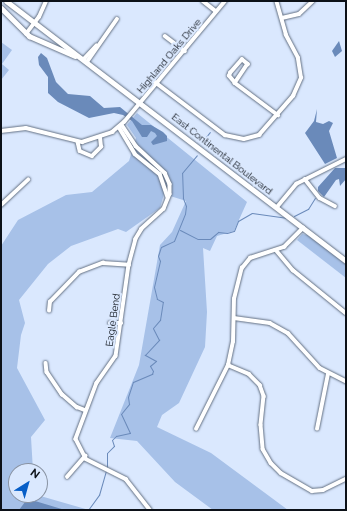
<!DOCTYPE html>
<html>
<head>
<meta charset="utf-8">
<style>
	body { margin:0 }
	#map { position:relative; width:347px; height:511px; overflow:hidden; background:#dae8fe; font-family:Raleway,sans-serif }
	div>[style] { position:absolute }
	.green>* { inset:0; background:#a7c1e8 }
	.water>* { inset:0; background:#6a8aba }
	.stream>* { height:1px; margin:-0.5px; padding:0 0.5px; transform-origin:0.5px; border-radius:0.5px; background:#6a8aba }
	.roads { filter:drop-shadow(0 0 1px #637083) drop-shadow(0 0 1px #637083) }
	.minor>* { height:3.5px; margin:-1.75px; padding:0 1.75px; transform-origin:1.75px; border-radius:1.75px; background:#fff }
	.secondary>* { height:5px; margin:-2.5px; padding:0 2.5px; transform-origin:2.5px; border-radius:2.5px; background:#fff }
	span { translate:-50% -50%; white-space:nowrap; text-align:center; line-height:1.15; -webkit-text-stroke:4px #dae8fe; paint-order:stroke }
	.street-label { font-size:10px; color:#0c1118 }
	.frame { position:absolute; inset:0; border:2px solid #0c1118; pointer-events:none }
	.north { position:absolute; left:8px; top:463px; width:40px; height:40px; box-sizing:border-box; background:#dae8fe; border:1px solid #8892a2; border-radius:50%; rotate:37deg; font-size:11px; font-weight:700; line-height:16px; text-align:center; color:#0c1118 }
	.north::after { content:''; display:block; margin:auto; width:14px; height:18px; background:#065ec7; clip-path:polygon(50% 0,100% 100%,50% 72%,0 100%) }
</style>
</head>
<body>
<div id="map">
	<div class="green">
		<i style="clip-path:polygon(1px 42px,12px 50px,2px 64px,9px 70px,1px 80px)"></i>
		<i style="clip-path:polygon(137px 113px,247px 202px,234px 231px,217px 236px,210px 251px,203px 248px,207px 312px,205px 347px,179px 403px,162px 415px,157px 427px,211px 453px,288px 510px,213px 510px,175px 482px,137px 441px,110px 438px,139px 365px,160px 245px,172px 232px,186px 201px,164px 194px,160px 208px,126px 232px,118px 229px,71px 246px,48px 264px,19px 300px,25px 323px,21px 335px,17px 368px,45px 420px,31px 437px,33px 471px,16px 471px,16px 495px,37px 495px,89px 510px,1px 510px,1px 246px,18px 220px,66px 195px,92px 192px,129px 161px,136px 138px,127px 125px)"></i>
		<i style="clip-path:polygon(302px 234px,308px 235px,346px 264px,346px 278px,297px 240px)"></i>
	</div>
	<div class="water">
		<i style="clip-path:polygon(339px 41px,342px 51px,335px 57px,332px 51px)"></i>
		<i style="clip-path:polygon(41px 53px,47px 58px,56px 82px,68px 94px,90px 96px,104px 108px,120px 107px,142px 125px,151px 125px,163px 132px,167px 136px,167px 141px,153px 145px,151px 142px,157px 136px,155px 133px,151px 131px,147px 137px,142px 137px,132px 121px,123px 115px,114px 113px,89px 118px,58px 102px,48px 93px,48px 77px,39px 65px,38px 57px)"></i>
		<i style="clip-path:polygon(317px 109px,316px 122px,323px 124px,329px 121px,333px 123px,329px 131px,337px 158px,325px 164px,305px 133px,314px 121px)"></i>
		<i style="clip-path:polygon(335px 168px,346px 168px,346px 179px,340px 186px,339px 179px,336px 180px,324px 197px,318px 191px,318px 187px)"></i>
		<i style="clip-path:polygon(20px 495px,31px 495px,35px 501px,65px 510px,19px 510px,25px 502px)"></i>
	</div>
	<div class="stream">
		<i style="left:201px;top:143px;width:14px;rotate:-51deg"></i>
		<i style="left:294px;top:216px;width:16px;rotate:-27deg"></i>
		<i style="left:308px;top:209px;width:13px;rotate:-58deg"></i>
		<i style="left:180px;top:230px;width:20px;rotate:27deg"></i>
		<i style="left:198px;top:239px;width:12px"></i>
		<i style="left:210px;top:239px;width:11px;rotate:-41deg"></i>
		<i style="left:218px;top:232px;width:9px;rotate:6deg"></i>
		<i style="left:227px;top:233px;width:7px;rotate:-16deg"></i>
		<i style="left:234px;top:231px;width:11px;rotate:-68deg"></i>
		<i style="left:238px;top:221px;width:16px;rotate:-30deg"></i>
		<i style="left:252px;top:213px;width:34px;rotate:8deg"></i>
		<i style="left:107px;top:468px;width:15px;rotate:-90deg"></i>
		<i style="left:107px;top:453px;width:10px;rotate:-45deg"></i>
		<i style="left:114px;top:446px;width:6px;rotate:-108deg"></i>
		<i style="left:112px;top:440px;width:6px;rotate:-45deg"></i>
		<i style="left:116px;top:436px;width:14px;rotate:-12deg"></i>
		<i style="left:130px;top:433px;width:21px;rotate:-115deg"></i>
		<i style="left:121px;top:414px;width:13px;rotate:-51deg"></i>
		<i style="left:129px;top:404px;width:7px;rotate:-98deg"></i>
		<i style="left:128px;top:397px;width:16px;rotate:-72deg"></i>
		<i style="left:133px;top:382px;width:21px;rotate:-23deg"></i>
		<i style="left:152px;top:374px;width:3px;rotate:-72deg"></i>
		<i style="left:153px;top:371px;width:6px;rotate:-121deg"></i>
		<i style="left:150px;top:366px;width:8px;rotate:-40deg"></i>
		<i style="left:156px;top:361px;width:13px;rotate:-151deg"></i>
		<i style="left:145px;top:355px;width:21px;rotate:-47deg"></i>
		<i style="left:159px;top:340px;width:13px;rotate:-117deg"></i>
		<i style="left:153px;top:328px;width:11px;rotate:-49deg"></i>
		<i style="left:160px;top:320px;width:18px;rotate:-81deg"></i>
		<i style="left:163px;top:302px;width:7px;rotate:-153deg"></i>
		<i style="left:157px;top:299px;width:12px;rotate:-104deg"></i>
		<i style="left:154px;top:287px;width:27px;rotate:-77deg"></i>
		<i style="left:160px;top:261px;width:5px;rotate:-112deg"></i>
		<i style="left:158px;top:256px;width:9px;rotate:-72deg"></i>
		<i style="left:161px;top:247px;width:14px;rotate:-25deg"></i>
		<i style="left:174px;top:241px;width:29px;rotate:-68deg"></i>
		<i style="left:185px;top:214px;width:8px;rotate:-83deg"></i>
		<i style="left:186px;top:206px;width:9px;rotate:-111deg"></i>
		<i style="left:183px;top:198px;width:25px;rotate:-92deg"></i>
		<i style="left:182px;top:173px;width:23px;rotate:-50deg"></i>
		<i style="left:88px;top:510px;width:19px;rotate:-54deg"></i>
		<i style="left:99px;top:495px;width:25px;rotate:-74deg"></i>
	</div>
	<div class="roads">
		<div class="minor">
			<i style="left:203px;top:1px;width:16px;rotate:38deg"></i>
			<i style="left:282px;top:18px;width:17px;rotate:-13deg"></i>
			<i style="left:299px;top:14px;width:19px;rotate:-43deg"></i>
			<i style="left:26px;top:34px;width:21px;rotate:-53deg"></i>
			<i style="left:39px;top:17px;width:17px;rotate:-66deg"></i>
			<i style="left:165px;top:36px;width:25px;rotate:37deg"></i>
			<i style="left:84px;top:59px;width:18px;rotate:-47deg"></i>
			<i style="left:242px;top:59px;width:8px;rotate:40deg"></i>
			<i style="left:248px;top:64px;width:23px;rotate:124deg"></i>
			<i style="left:235px;top:83px;width:9px;rotate:-131deg"></i>
			<i style="left:229px;top:76px;width:3px;rotate:-72deg"></i>
			<i style="left:230px;top:73px;width:18px;rotate:-49deg"></i>
			<i style="left:87px;top:62px;width:52px;rotate:-55.1deg"></i>
			<i style="left:155px;top:82px;width:88px;rotate:37.1deg"></i>
			<i style="left:225px;top:135px;width:19px;rotate:12deg"></i>
			<i style="left:244px;top:139px;width:16px;rotate:-15deg"></i>
			<i style="left:259px;top:135px;width:52px;rotate:-48.9deg"></i>
			<i style="left:293px;top:96px;width:20px;rotate:-66deg"></i>
			<i style="left:301px;top:78px;width:20px;rotate:-99deg"></i>
			<i style="left:298px;top:58px;width:26px;rotate:-118deg"></i>
			<i style="left:286px;top:35px;width:35px;rotate:-106deg"></i>
			<i style="left:235px;top:83px;width:54px;rotate:36.7deg"></i>
			<i style="left:122px;top:125px;width:25px;rotate:56deg"></i>
			<i style="left:136px;top:146px;width:40px;rotate:43deg"></i>
			<i style="left:165px;top:173px;width:12px;rotate:66deg"></i>
			<i style="left:170px;top:184px;width:10px;rotate:90deg"></i>
			<i style="left:170px;top:194px;width:16px;rotate:112deg"></i>
			<i style="left:164px;top:209px;width:30px;rotate:138deg"></i>
			<i style="left:142px;top:229px;width:12px;rotate:121deg"></i>
			<i style="left:136px;top:239px;width:27px;rotate:105deg"></i>
			<i style="left:129px;top:265px;width:92px;rotate:98.1deg"></i>
			<i style="left:116px;top:356px;width:33px;rotate:125deg"></i>
			<i style="left:97px;top:383px;width:60px;rotate:110.6deg"></i>
			<i style="left:76px;top:439px;width:22px;rotate:63deg"></i>
			<i style="left:86px;top:459px;width:45px;rotate:26.6deg"></i>
			<i style="left:126px;top:479px;width:39px;rotate:52deg"></i>
			<i style="left:119px;top:127px;width:31px;rotate:59deg"></i>
			<i style="left:135px;top:154px;width:32px;rotate:39deg"></i>
			<i style="left:160px;top:174px;width:24px;rotate:71deg"></i>
			<i style="left:1px;top:131px;width:25px;rotate:-7deg"></i>
			<i style="left:26px;top:128px;width:58px;rotate:14deg"></i>
			<i style="left:82px;top:142px;width:32px;rotate:-18deg"></i>
			<i style="left:112px;top:132px;width:16px;rotate:-40deg"></i>
			<i style="left:124px;top:122px;width:158px;rotate:-50.1deg"></i>
			<i style="left:78px;top:142px;width:9px;rotate:77deg"></i>
			<i style="left:80px;top:151px;width:13px;rotate:23deg"></i>
			<i style="left:92px;top:156px;width:13px;rotate:-45deg"></i>
			<i style="left:101px;top:147px;width:9px;rotate:-96deg"></i>
			<i style="left:305px;top:179px;width:24px;rotate:52deg"></i>
			<i style="left:320px;top:198px;width:17px;rotate:28deg"></i>
			<i style="left:1px;top:205px;width:37px;rotate:-43deg"></i>
			<i style="left:277px;top:207px;width:30px;rotate:-50deg"></i>
			<i style="left:296px;top:184px;width:56px;rotate:-26.6deg"></i>
			<i style="left:277px;top:251px;width:25px;rotate:50deg"></i>
			<i style="left:293px;top:270px;width:68px;rotate:39.1deg"></i>
			<i style="left:49px;top:311px;width:9px;rotate:-84deg"></i>
			<i style="left:50px;top:302px;width:42px;rotate:-46deg"></i>
			<i style="left:79px;top:272px;width:26px;rotate:-21deg"></i>
			<i style="left:103px;top:263px;width:26px;rotate:4deg"></i>
			<i style="left:234px;top:318px;width:36px;rotate:8deg"></i>
			<i style="left:270px;top:323px;width:21px;rotate:29deg"></i>
			<i style="left:288px;top:333px;width:47px;rotate:47.6deg"></i>
			<i style="left:320px;top:368px;width:29px;rotate:27deg"></i>
			<i style="left:110px;top:323px;width:11px"></i>
			<i style="left:46px;top:363px;width:9px;rotate:84deg"></i>
			<i style="left:47px;top:372px;width:27px;rotate:56deg"></i>
			<i style="left:62px;top:394px;width:20px;rotate:41deg"></i>
			<i style="left:77px;top:407px;width:9px;rotate:21deg"></i>
			<i style="left:228px;top:365px;width:23px;rotate:23deg"></i>
			<i style="left:249px;top:374px;width:16px;rotate:45deg"></i>
			<i style="left:260px;top:385px;width:12px;rotate:70deg"></i>
			<i style="left:264px;top:396px;width:29px;rotate:96deg"></i>
			<i style="left:261px;top:425px;width:24px;rotate:85deg"></i>
			<i style="left:263px;top:449px;width:16px;rotate:60deg"></i>
			<i style="left:271px;top:463px;width:14px;rotate:45deg"></i>
			<i style="left:281px;top:473px;width:36px;rotate:30deg"></i>
			<i style="left:312px;top:491px;width:11px;rotate:-5deg"></i>
			<i style="left:323px;top:490px;width:25px;rotate:-26deg"></i>
			<i style="left:196px;top:429px;width:72px;rotate:-63.4deg"></i>
			<i style="left:228px;top:365px;width:24px;rotate:-78deg"></i>
			<i style="left:233px;top:342px;width:43px;rotate:-88.7deg"></i>
			<i style="left:234px;top:299px;width:32px;rotate:-76deg"></i>
			<i style="left:242px;top:268px;width:13px;rotate:-51deg"></i>
			<i style="left:250px;top:258px;width:36px;rotate:-18deg"></i>
			<i style="left:284px;top:247px;width:27px;rotate:-45deg"></i>
			<i style="left:317px;top:429px;width:56px;rotate:-78.7deg"></i>
			<i style="left:67px;top:477px;width:28px;rotate:-49deg"></i>
		</div>
		<div class="secondary">
			<i style="left:6px;top:1px;width:428px;rotate:37.4deg"></i>
			<i style="left:1px;top:8px;width:40px;rotate:45deg"></i>
			<i style="left:29px;top:36px;width:50px;rotate:23.5deg"></i>
		</div>
	</div>
	<div class="street-label">
		<span style="left:169px;top:56px;rotate:-50deg">Highland Oaks Drive</span>
		<span style="left:222px;top:154px;rotate:38deg">East Continental Boulevard</span>
		<span style="left:113px;top:320px;rotate:-82deg">Eagle Bend</span>
	</div>
	<div class="frame"></div>
	<div class="north">N</div>
</div>
</body>
</html>
